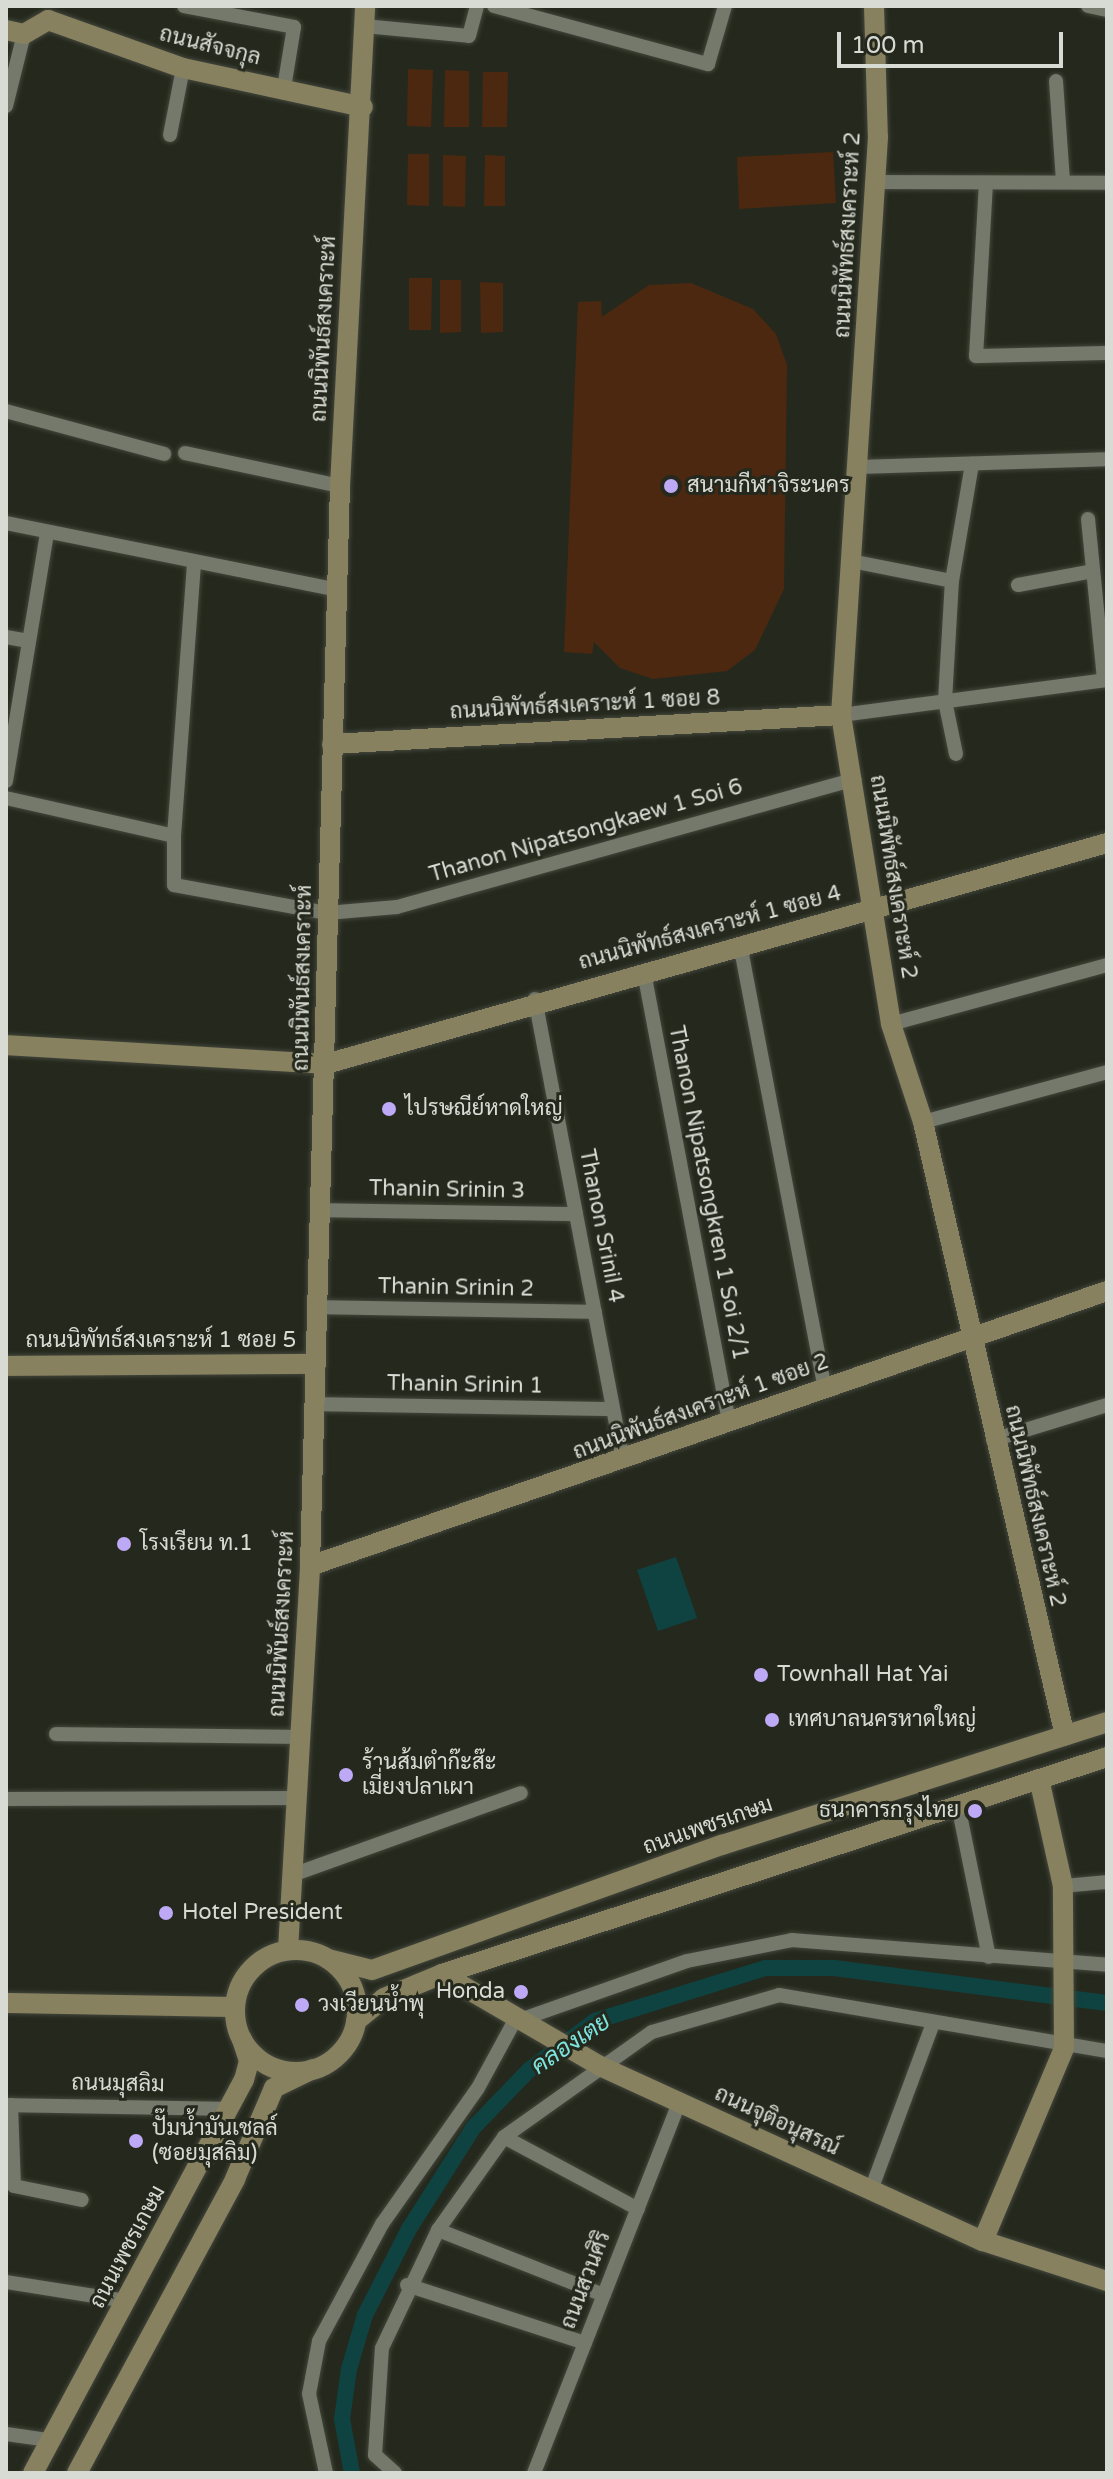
<!DOCTYPE html>
<html>
<head>
<meta charset="utf-8">
<style>
	body { margin:0 }
	#map { position:relative; width:1113px; height:2479px; overflow:hidden; background:#25291d; font-family:"Varela Round",Sarabun,sans-serif }
	div>[style] { position:absolute }
	.green>* { inset:0; background:#4c2810 }
	.water>* { inset:0; background:#0f4341 }
	.canal>* { height:16px; margin:-8px; padding:0 8px; transform-origin:8px; border-radius:8px; background:#0f4341 }
	.roads { filter:drop-shadow(0 0 2px #43463c) drop-shadow(0 0 2px #43463c) }
	.street>* { height:14px; margin:-7px; padding:0 7px; transform-origin:7px; border-radius:7px; background:#74796b }
	.secondary>* { height:20px; margin:-10px; padding:0 10px; transform-origin:10px; border-radius:10px; background:#87815f }
	.secondary>.ring { margin:-10px; padding:0; box-sizing:content-box; background:none; border:20px solid #87815f; border-radius:50% }
	.dots>* { width:22px; height:22px; translate:-50% -50%; box-sizing:border-box; border:4px solid #25291d; border-radius:50% }
	span { translate:-50% -50%; white-space:nowrap; text-align:center; line-height:1.15; -webkit-text-stroke:6px #25291d; paint-order:stroke }
	.street-label { font-size:22px; color:#d8dbd3 }
	.poi-label { font-size:22px; color:#d8dbd3 }
	.left { translate:0 -50%; text-align:left }
	.right { translate:-100% -50%; text-align:right }
	.water-label { font-size:24px; color:#7de3de; font-style:italic }
	.frame { position:absolute; inset:0; border:8px solid #d8dbd3; pointer-events:none }
	.scale { position:absolute; left:837px; top:32px; width:226px; height:36px; box-sizing:border-box; border:4px solid #d8dbd3; border-top:0; padding-left:10px; font-size:24px; line-height:28px; white-space:nowrap; color:#d8dbd3; -webkit-text-stroke:6px #25291d; paint-order:stroke }
</style>
</head>
<body>
<div id="map">
	<div class="green">
		<i style="clip-path:polygon(408px 69px,433px 70px,431px 127px,407px 126px)"></i>
		<i style="clip-path:polygon(445px 70px,469px 71px,469px 127px,444px 127px)"></i>
		<i style="clip-path:polygon(483px 72px,508px 72px,507px 127px,482px 127px)"></i>
		<i style="clip-path:polygon(833px 152px,836px 203px,739px 209px,737px 157px)"></i>
		<i style="clip-path:polygon(408px 154px,429px 154px,429px 206px,407px 205px)"></i>
		<i style="clip-path:polygon(443px 155px,466px 156px,465px 207px,443px 206px)"></i>
		<i style="clip-path:polygon(485px 155px,505px 156px,505px 206px,484px 206px)"></i>
		<i style="clip-path:polygon(409px 278px,432px 278px,431px 330px,409px 330px)"></i>
		<i style="clip-path:polygon(440px 280px,461px 280px,461px 332px,440px 333px)"></i>
		<i style="clip-path:polygon(480px 282px,503px 283px,503px 332px,481px 333px)"></i>
		<i style="clip-path:polygon(691px 283px,753px 309px,776px 334px,787px 365px,784px 589px,755px 650px,727px 671px,653px 679px,620px 668px,594px 642px,592px 654px,564px 652px,578px 302px,601px 301px,602px 317px,649px 285px)"></i>
	</div>
	<div class="water">
		<i style="clip-path:polygon(676px 1557px,697px 1618px,658px 1631px,637px 1570px)"></i>
	</div>
	<div class="canal">
		<i style="left:352px;top:2473px;width:55px;rotate:-100.5deg"></i>
		<i style="left:342px;top:2419px;width:50px;rotate:-82deg"></i>
		<i style="left:349px;top:2369px;width:56px;rotate:-73.5deg"></i>
		<i style="left:365px;top:2315px;width:97px;rotate:-62.9deg"></i>
		<i style="left:409px;top:2229px;width:120px;rotate:-57.6deg"></i>
		<i style="left:473px;top:2128px;width:81px;rotate:-46deg"></i>
		<i style="left:529px;top:2070px;width:82px;rotate:-36.6deg"></i>
		<i style="left:595px;top:2021px;width:178px;rotate:-17.3deg"></i>
		<i style="left:765px;top:1968px;width:69px"></i>
		<i style="left:834px;top:1968px;width:275px;rotate:7.3deg"></i>
	</div>
	<div class="roads">
		<div class="street">
			<i style="left:184px;top:6px;width:112px;rotate:10.8deg"></i>
			<i style="left:294px;top:27px;width:62px;rotate:99.3deg"></i>
			<i style="left:494px;top:6px;width:222px;rotate:15.2deg"></i>
			<i style="left:708px;top:64px;width:60px;rotate:-73.7deg"></i>
			<i style="left:1088px;top:6px;width:19px;rotate:12deg"></i>
			<i style="left:364px;top:26px;width:105px;rotate:5.4deg"></i>
			<i style="left:469px;top:36px;width:31px;rotate:-75deg"></i>
			<i style="left:1056px;top:81px;width:101px;rotate:86deg"></i>
			<i style="left:6px;top:106px;width:74px;rotate:-76deg"></i>
			<i style="left:170px;top:135px;width:68px;rotate:-79deg"></i>
			<i style="left:875px;top:182px;width:232px;rotate:0.2deg"></i>
			<i style="left:986px;top:183px;width:173px;rotate:93.3deg"></i>
			<i style="left:976px;top:356px;width:131px;rotate:-1.3deg"></i>
			<i style="left:6px;top:411px;width:164px;rotate:15.2deg"></i>
			<i style="left:185px;top:453px;width:158px;rotate:12deg"></i>
			<i style="left:857px;top:467px;width:250px;rotate:-1.8deg"></i>
			<i style="left:1088px;top:519px;width:162px;rotate:84.3deg"></i>
			<i style="left:6px;top:523px;width:339px;rotate:11.4deg"></i>
			<i style="left:851px;top:561px;width:103px;rotate:11.2deg"></i>
			<i style="left:1018px;top:585px;width:76px;rotate:-10.6deg"></i>
			<i style="left:6px;top:637px;width:23px;rotate:10deg"></i>
			<i style="left:841px;top:715px;width:268px;rotate:-7.5deg"></i>
			<i style="left:956px;top:754px;width:54px;rotate:-101.7deg"></i>
			<i style="left:945px;top:701px;width:120px;rotate:-86.7deg"></i>
			<i style="left:952px;top:581px;width:119px;rotate:-80.3deg"></i>
			<i style="left:6px;top:781px;width:252px;rotate:-80.6deg"></i>
			<i style="left:6px;top:798px;width:172px;rotate:12.7deg"></i>
			<i style="left:174px;top:836px;width:273px;rotate:-85.8deg"></i>
			<i style="left:174px;top:836px;width:49px;rotate:90deg"></i>
			<i style="left:174px;top:885px;width:156px;rotate:10.4deg"></i>
			<i style="left:327px;top:913px;width:70px;rotate:-4.9deg"></i>
			<i style="left:397px;top:907px;width:475px;rotate:-15.6deg"></i>
			<i style="left:740px;top:944px;width:452px;rotate:79.2deg"></i>
			<i style="left:644px;top:972px;width:458px;rotate:79.3deg"></i>
			<i style="left:535px;top:999px;width:469px;rotate:79.2deg"></i>
			<i style="left:891px;top:1024px;width:224px;rotate:-15.3deg"></i>
			<i style="left:923px;top:1122px;width:191px;rotate:-15.2deg"></i>
			<i style="left:318px;top:1210px;width:258px;rotate:0.9deg"></i>
			<i style="left:317px;top:1307px;width:278px;rotate:1deg"></i>
			<i style="left:315px;top:1404px;width:298px;rotate:1deg"></i>
			<i style="left:993px;top:1440px;width:119px;rotate:-17.1deg"></i>
			<i style="left:56px;top:1734px;width:243px;rotate:0.7deg"></i>
			<i style="left:6px;top:1799px;width:288px;rotate:-0.2deg"></i>
			<i style="left:958px;top:1805px;width:155px;rotate:78.5deg"></i>
			<i style="left:292px;top:1875px;width:243px;rotate:-19.7deg"></i>
			<i style="left:1063px;top:1886px;width:44px;rotate:-5.2deg"></i>
			<i style="left:6px;top:2105px;width:223px;rotate:1deg"></i>
			<i style="left:11px;top:2105px;width:81px;rotate:87.9deg"></i>
			<i style="left:14px;top:2186px;width:69px;rotate:11.6deg"></i>
			<i style="left:504px;top:2137px;width:152px;rotate:28.2deg"></i>
			<i style="left:871px;top:2190px;width:175px;rotate:-69.6deg"></i>
			<i style="left:438px;top:2230px;width:178px;rotate:21.4deg"></i>
			<i style="left:6px;top:2282px;width:121px;rotate:9deg"></i>
			<i style="left:407px;top:2285px;width:187px;rotate:18deg"></i>
			<i style="left:6px;top:2434px;width:42px;rotate:8.1deg"></i>
			<i style="left:326px;top:2473px;width:81px;rotate:-102.1deg"></i>
			<i style="left:309px;top:2394px;width:54px;rotate:-79.3deg"></i>
			<i style="left:319px;top:2341px;width:133px;rotate:-61.7deg"></i>
			<i style="left:382px;top:2224px;width:166px;rotate:-54.8deg"></i>
			<i style="left:478px;top:2088px;width:75px;rotate:-61.4deg"></i>
			<i style="left:514px;top:2022px;width:183px;rotate:-19.4deg"></i>
			<i style="left:687px;top:1961px;width:107px;rotate:-11.3deg"></i>
			<i style="left:792px;top:1940px;width:316px;rotate:4.5deg"></i>
			<i style="left:395px;top:2473px;width:27px;rotate:-138deg"></i>
			<i style="left:375px;top:2455px;width:107px;rotate:-86.3deg"></i>
			<i style="left:382px;top:2348px;width:131px;rotate:-64.6deg"></i>
			<i style="left:438px;top:2230px;width:114px;rotate:-54.6deg"></i>
			<i style="left:504px;top:2137px;width:181px;rotate:-35.4deg"></i>
			<i style="left:652px;top:2032px;width:132px;rotate:-16.2deg"></i>
			<i style="left:779px;top:1995px;width:333px;rotate:9.7deg"></i>
			<i style="left:534px;top:2473px;width:397px;rotate:-68.6deg"></i>
		</div>
		<div class="secondary">
			<i style="left:874px;top:6px;width:131px;rotate:88.3deg"></i>
			<i style="left:878px;top:137px;width:579px;rotate:93.66deg"></i>
			<i style="left:841px;top:715px;width:313px;rotate:80.8deg"></i>
			<i style="left:891px;top:1024px;width:103px;rotate:71.9deg"></i>
			<i style="left:923px;top:1122px;width:630px;rotate:76.98deg"></i>
			<i style="left:6px;top:30px;width:18px;rotate:13deg"></i>
			<i style="left:24px;top:34px;width:28px;rotate:-30deg"></i>
			<i style="left:48px;top:20px;width:143px;rotate:19.6deg"></i>
			<i style="left:183px;top:68px;width:184px;rotate:12.2deg"></i>
			<i style="left:332px;top:744px;width:510px;rotate:-3.26deg"></i>
			<i style="left:6px;top:1045px;width:321px;rotate:3.4deg"></i>
			<i style="left:326px;top:1064px;width:812px;rotate:-15.8deg"></i>
			<i style="left:6px;top:1366px;width:310px;rotate:-0.4deg"></i>
			<i style="left:310px;top:1566px;width:843px;rotate:-19.04deg"></i>
			<i style="left:288px;top:1950px;width:385px;rotate:-86.7deg"></i>
			<i style="left:310px;top:1566px;width:1080px;rotate:-88.41deg"></i>
			<i style="left:340px;top:486px;width:481px;rotate:-87deg"></i>
			<i class="ring" style="left:235px;top:1950px;width:102px;height:102px"></i>
			<i style="left:328px;top:1959px;width:45px;rotate:14deg"></i>
			<i style="left:372px;top:1970px;width:372px;rotate:-19.7deg"></i>
			<i style="left:722px;top:1845px;width:404px;rotate:-17.7deg"></i>
			<i style="left:442px;top:1974px;width:183px;rotate:30.2deg"></i>
			<i style="left:600px;top:2066px;width:421px;rotate:24.6deg"></i>
			<i style="left:983px;top:2241px;width:130px;rotate:17.9deg"></i>
			<i style="left:6px;top:2003px;width:229px;rotate:1deg"></i>
			<i style="left:356px;top:2021px;width:36px;rotate:-39deg"></i>
			<i style="left:384px;top:1998px;width:63px;rotate:-22.5deg"></i>
			<i style="left:442px;top:1974px;width:700px;rotate:-18.07deg"></i>
			<i style="left:983px;top:2241px;width:209px;rotate:-67.2deg"></i>
			<i style="left:1064px;top:2048px;width:162px;rotate:-90.4deg"></i>
			<i style="left:1063px;top:1886px;width:110px;rotate:-102.6deg"></i>
			<i style="left:33px;top:2473px;width:446px;rotate:-61.8deg"></i>
			<i style="left:244px;top:2080px;width:20px;rotate:-75deg"></i>
			<i style="left:249px;top:2061px;width:23px;rotate:-108deg"></i>
			<i style="left:77px;top:2473px;width:334px;rotate:-61.7deg"></i>
			<i style="left:235px;top:2179px;width:99px;rotate:-66.8deg"></i>
			<i style="left:274px;top:2088px;width:43px;rotate:-26deg"></i>
		</div>
	</div>
	<div class="dots">
		<i style="left:671px;top:486px;background:#bda9f5"></i>
		<i style="left:389px;top:1109px;background:#bda9f5"></i>
		<i style="left:124px;top:1544px;background:#bda9f5"></i>
		<i style="left:761px;top:1675px;background:#bda9f5"></i>
		<i style="left:772px;top:1720px;background:#bda9f5"></i>
		<i style="left:346px;top:1775px;background:#bda9f5"></i>
		<i style="left:975px;top:1811px;background:#bda9f5"></i>
		<i style="left:166px;top:1913px;background:#bda9f5"></i>
		<i style="left:521px;top:1992px;background:#bda9f5"></i>
		<i style="left:302px;top:2005px;background:#bda9f5"></i>
		<i style="left:136px;top:2141px;background:#bda9f5"></i>
	</div>
	<div class="street-label">
		<span style="left:210px;top:46px;rotate:14deg">ถนนสัจจกุล</span>
		<span style="left:848px;top:235px;rotate:-87deg">ถนนนิพัทธ์สงเคราะห์ 2</span>
		<span style="left:324px;top:329px;rotate:-87deg">ถนนนิพันธ์สงเคราะห์</span>
		<span style="left:585px;top:705px;rotate:-3deg">ถนนนิพัทธ์สงเคราะห์ 1 ซอย 8</span>
		<span style="left:586px;top:831px;rotate:-16deg">Thanon Nipatsongkaew 1 Soi 6</span>
		<span style="left:893px;top:877px;rotate:81deg">ถนนนิพัทธ์สงเคราะห์ 2</span>
		<span style="left:710px;top:928px;rotate:-15deg">ถนนนิพัทธ์สงเคราะห์ 1 ซอย 4</span>
		<span style="left:303px;top:978px;rotate:-89deg">ถนนนิพันธ์สงเคราะห์</span>
		<span style="left:447px;top:1190px;rotate:1deg">Thanin Srinin 3</span>
		<span style="left:708px;top:1193px;rotate:79deg">Thanon Nipatsongkren 1 Soi 2/1</span>
		<span style="left:601px;top:1226px;rotate:79deg">Thanon Srinil 4</span>
		<span style="left:456px;top:1288px;rotate:1deg">Thanin Srinin 2</span>
		<span style="left:161px;top:1341px">ถนนนิพัทธ์สงเคราะห์ 1 ซอย 5</span>
		<span style="left:465px;top:1385px;rotate:1deg">Thanin Srinin 1</span>
		<span style="left:701px;top:1407px;rotate:-20deg">ถนนนิพันธ์สงเคราะห์ 1 ซอย 2</span>
		<span style="left:1035px;top:1506px;rotate:77deg">ถนนนิพัทธ์สงเคราะห์ 2</span>
		<span style="left:282px;top:1624px;rotate:-87deg">ถนนนิพันธ์สงเคราะห์</span>
		<span style="left:708px;top:1826px;rotate:-19deg">ถนนเพชรเกษม</span>
		<span style="left:118px;top:2084px;rotate:1deg">ถนนมุสลิม</span>
		<span style="left:777px;top:2121px;rotate:25deg">ถนนจุติอนุสรณ์</span>
		<span style="left:128px;top:2247px;rotate:-62deg">ถนนเพชรเกษม</span>
		<span style="left:586px;top:2280px;rotate:-69deg">ถนนสวนศิริ</span>
	</div>
	<div class="poi-label">
		<span class="left" style="left:687px;top:486px">สนามกีฬาจิระนคร</span>
		<span class="left" style="left:405px;top:1109px">ไปรษณีย์หาดใหญ่</span>
		<span class="left" style="left:140px;top:1544px">โรงเรียน ท.1</span>
		<span class="left" style="left:777px;top:1675px">Townhall Hat Yai</span>
		<span class="left" style="left:788px;top:1720px">เทศบาลนครหาดใหญ่</span>
		<span class="left" style="left:362px;top:1775px">ร้านส้มตำก๊ะส๊ะ<br>เมี่ยงปลาเผา</span>
		<span class="right" style="left:959px;top:1811px">ธนาคารกรุงไทย</span>
		<span class="left" style="left:182px;top:1913px">Hotel President</span>
		<span class="right" style="left:505px;top:1992px">Honda</span>
		<span class="left" style="left:318px;top:2005px">วงเวียนน้ำพุ</span>
		<span class="left" style="left:152px;top:2141px">ปั๊มน้ำมันเชลล์<br>(ซอยมุสลิม)</span>
	</div>
	<div class="water-label">
		<span style="left:571px;top:2044px;rotate:-34deg">คลองเตย</span>
	</div>
	<div class="frame"></div>
	<div class="scale">100 m</div>
</div>
</body>
</html>
